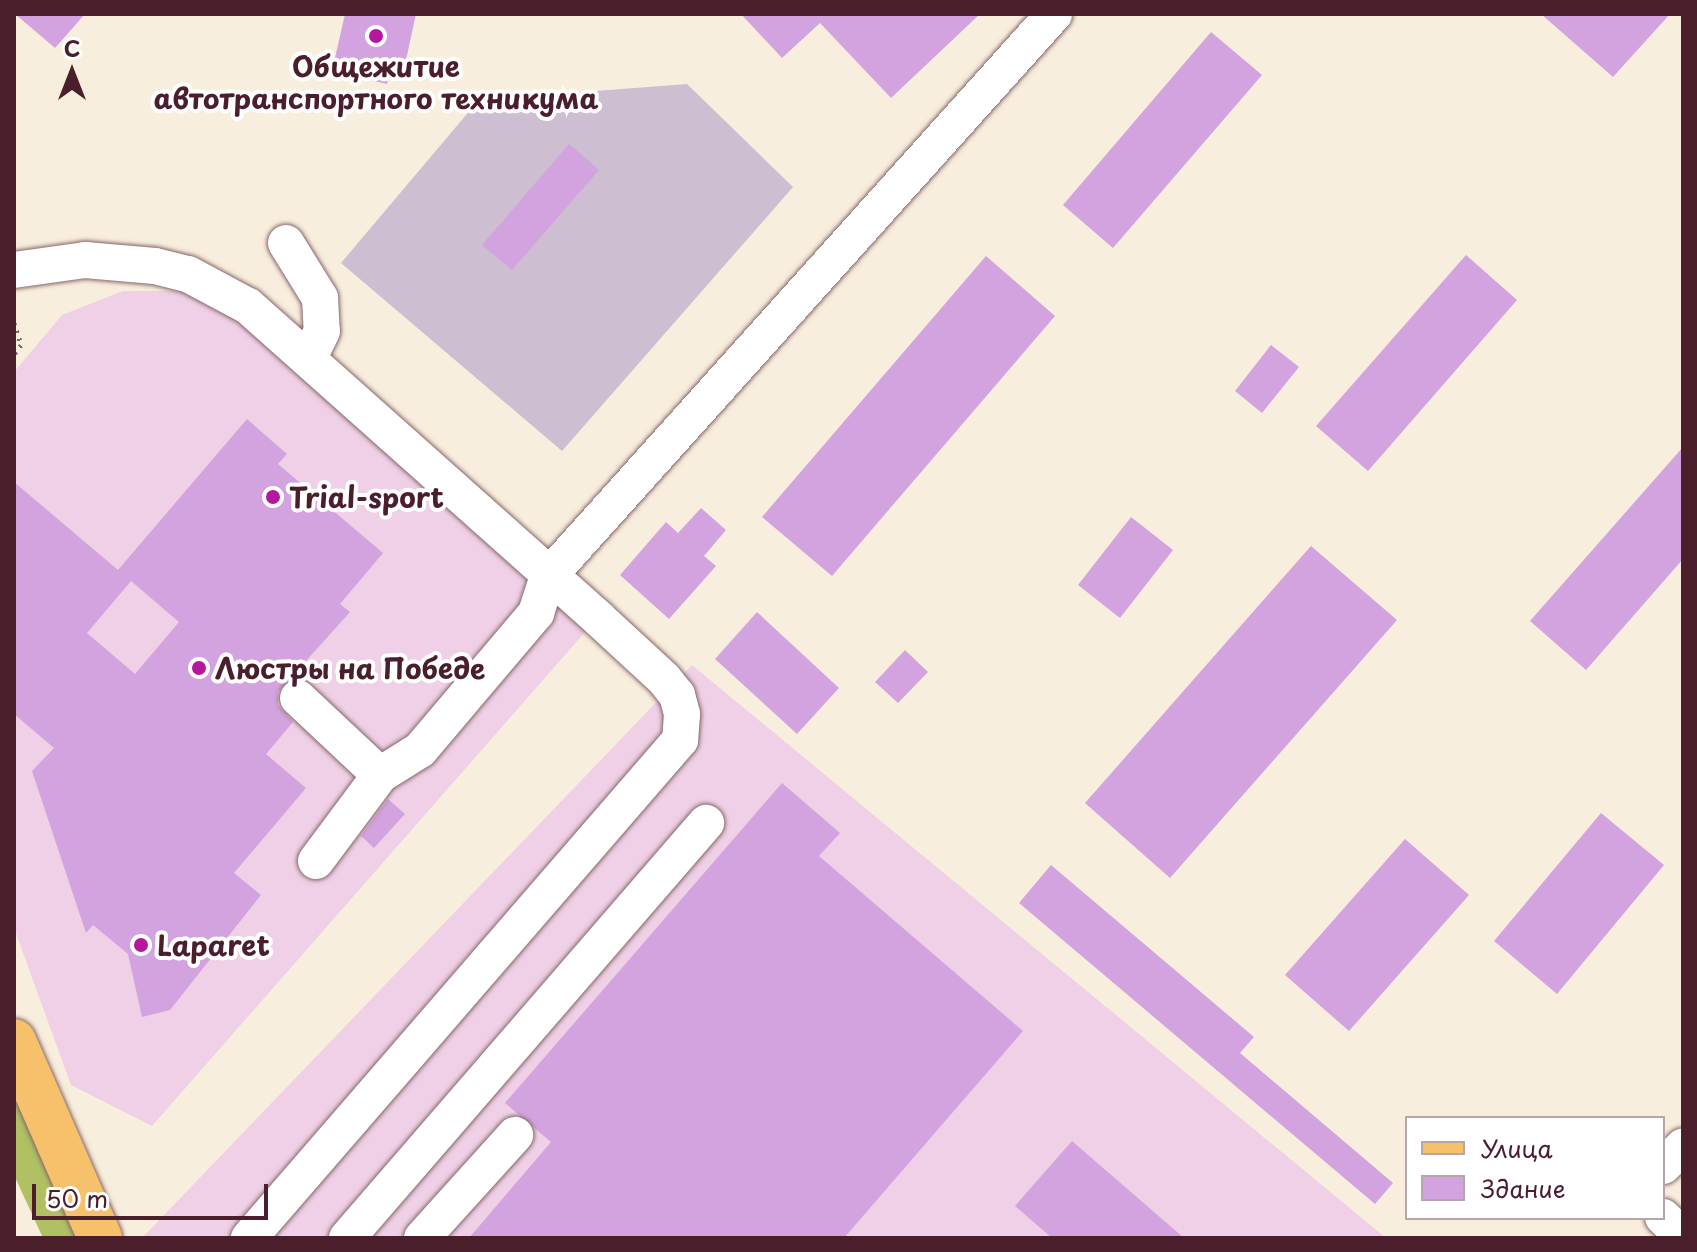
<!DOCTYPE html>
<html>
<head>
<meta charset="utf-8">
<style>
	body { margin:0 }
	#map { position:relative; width:1697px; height:1252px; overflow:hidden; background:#f8eedd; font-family:"Playpen Sans",sans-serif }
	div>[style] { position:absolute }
	.built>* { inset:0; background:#efd0e6 }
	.industrial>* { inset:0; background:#cdbed2 }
	.green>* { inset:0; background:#b0c063 }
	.building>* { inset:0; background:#d2a3df }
	.path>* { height:5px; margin-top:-2.5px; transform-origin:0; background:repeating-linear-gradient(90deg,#876769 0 2px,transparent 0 8px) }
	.roads { filter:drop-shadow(0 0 2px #876769) drop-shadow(0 0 2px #876769) }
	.minor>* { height:36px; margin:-18px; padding:0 18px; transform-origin:18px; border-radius:18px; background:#fff }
	.major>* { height:44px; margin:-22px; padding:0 22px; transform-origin:22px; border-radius:22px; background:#f7c06b }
	.dots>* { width:22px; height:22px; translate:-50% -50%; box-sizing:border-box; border:4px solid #fff; border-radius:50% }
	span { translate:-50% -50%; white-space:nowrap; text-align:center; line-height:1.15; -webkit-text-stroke:8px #fff; paint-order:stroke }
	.poi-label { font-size:28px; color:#4a1f2b; font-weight:700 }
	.left { translate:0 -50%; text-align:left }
	.frame { position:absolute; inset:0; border:16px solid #4a1f2b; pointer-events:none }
	.legend { position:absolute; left:1405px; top:1116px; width:260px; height:104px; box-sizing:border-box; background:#fff; border:2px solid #b7a5aa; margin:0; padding:10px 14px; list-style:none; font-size:24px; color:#4a1f2b }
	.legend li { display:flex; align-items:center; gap:16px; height:40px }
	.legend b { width:40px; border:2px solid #b7a5aa }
	.north { position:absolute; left:32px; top:32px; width:80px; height:80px; -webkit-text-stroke:6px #fff; paint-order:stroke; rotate:0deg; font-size:22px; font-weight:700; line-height:32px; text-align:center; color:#4a1f2b }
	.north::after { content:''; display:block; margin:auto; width:28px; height:36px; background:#4a1f2b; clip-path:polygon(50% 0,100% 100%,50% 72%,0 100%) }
	.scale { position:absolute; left:32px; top:1184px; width:236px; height:36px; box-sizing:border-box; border:4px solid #4a1f2b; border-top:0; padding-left:10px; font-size:24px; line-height:28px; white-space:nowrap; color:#4a1f2b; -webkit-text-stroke:6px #fff; paint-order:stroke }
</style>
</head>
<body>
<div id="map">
	<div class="built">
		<i style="clip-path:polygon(123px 291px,189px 291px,246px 319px,586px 631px,152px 1126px,71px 1085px,14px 928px,14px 372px,62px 315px)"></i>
		<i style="clip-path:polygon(692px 665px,1386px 1238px,142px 1238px)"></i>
	</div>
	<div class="industrial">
		<i style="clip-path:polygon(687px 84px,793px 187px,562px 451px,341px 263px,472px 108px,490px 99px)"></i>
	</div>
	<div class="green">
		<i style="clip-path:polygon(14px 1078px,82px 1238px,43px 1238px,14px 1175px)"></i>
	</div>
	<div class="building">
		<i style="clip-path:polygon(15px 14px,85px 14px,55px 48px)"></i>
		<i style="clip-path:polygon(345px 14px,416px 14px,406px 60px,393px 57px,387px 84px,332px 71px)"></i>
		<i style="clip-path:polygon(741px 14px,980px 14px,891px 98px,820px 23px,782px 58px)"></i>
		<i style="clip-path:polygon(1541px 14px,1670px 14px,1613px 77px)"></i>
		<i style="clip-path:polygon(1211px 32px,1262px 75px,1113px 248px,1063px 205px)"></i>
		<i style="clip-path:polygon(569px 144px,599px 170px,512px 270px,482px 245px)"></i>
		<i style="clip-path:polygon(1466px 255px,1517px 300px,1368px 471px,1316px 426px)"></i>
		<i style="clip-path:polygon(986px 256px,1055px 316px,832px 576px,762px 517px)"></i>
		<i style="clip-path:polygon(1271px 345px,1299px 367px,1262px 413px,1235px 391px)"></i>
		<i style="clip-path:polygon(evenodd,247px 419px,287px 454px,278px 464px,383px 553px,340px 604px,350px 612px,278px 692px,278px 705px,293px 722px,266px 754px,306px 788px,234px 873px,261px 895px,170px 1010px,142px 1017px,128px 954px,93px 925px,86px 933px,32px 771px,54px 748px,14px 714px,14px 482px,118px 570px,247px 419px,131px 581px,179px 622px,135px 674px,87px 633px,131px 581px)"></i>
		<i style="clip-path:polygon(1683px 447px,1683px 559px,1586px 670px,1530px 621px)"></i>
		<i style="clip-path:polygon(701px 508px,726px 530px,704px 556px,716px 566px,669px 619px,620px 575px,666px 522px,678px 533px)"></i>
		<i style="clip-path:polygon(1131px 517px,1173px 550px,1120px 618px,1078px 585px)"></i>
		<i style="clip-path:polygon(1311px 546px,1397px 620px,1170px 878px,1085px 803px)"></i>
		<i style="clip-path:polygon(757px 612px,839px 688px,797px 734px,715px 659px)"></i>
		<i style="clip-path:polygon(905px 650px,928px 672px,898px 703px,875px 682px)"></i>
		<i style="clip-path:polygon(782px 783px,840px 833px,819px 856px,1023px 1031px,844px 1238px,469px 1238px,551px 1142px,505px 1103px)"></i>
		<i style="clip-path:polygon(388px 799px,405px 814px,374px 848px,361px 836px)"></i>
		<i style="clip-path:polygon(1601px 813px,1664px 865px,1557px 994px,1494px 941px)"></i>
		<i style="clip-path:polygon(1405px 839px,1469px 895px,1349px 1031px,1285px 975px)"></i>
		<i style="clip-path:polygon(1051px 865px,1254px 1037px,1240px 1053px,1393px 1183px,1375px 1204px,1019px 903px)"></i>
		<i style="clip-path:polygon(1072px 1141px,1184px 1238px,1052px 1238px,1015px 1206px)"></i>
	</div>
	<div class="path">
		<i style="left:14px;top:323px;width:23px;rotate:72deg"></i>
		<i style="left:21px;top:345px;width:11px;rotate:128deg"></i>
	</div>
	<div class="roads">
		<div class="minor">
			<i style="left:286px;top:243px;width:65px;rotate:58.3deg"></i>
			<i style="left:320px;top:298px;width:33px;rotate:87deg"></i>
			<i style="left:322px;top:331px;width:28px;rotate:116deg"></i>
			<i style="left:14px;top:270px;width:72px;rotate:-8deg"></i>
			<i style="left:85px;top:260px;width:70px;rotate:4.9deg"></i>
			<i style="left:155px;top:266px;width:34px;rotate:14deg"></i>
			<i style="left:188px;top:274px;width:68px;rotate:28.1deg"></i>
			<i style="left:248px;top:306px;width:469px;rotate:41.7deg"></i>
			<i style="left:598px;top:618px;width:90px;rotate:42.7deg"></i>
			<i style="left:664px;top:679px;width:21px;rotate:51deg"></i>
			<i style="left:677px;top:695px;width:20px;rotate:75deg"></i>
			<i style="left:682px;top:714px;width:26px;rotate:94deg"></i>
			<i style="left:680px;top:740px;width:659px;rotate:130.87deg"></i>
			<i style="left:298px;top:698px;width:112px;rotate:43.2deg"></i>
			<i style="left:316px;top:861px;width:107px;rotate:-53.3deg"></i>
			<i style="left:380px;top:775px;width:47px;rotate:-32deg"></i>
			<i style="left:420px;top:750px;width:180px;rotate:-49.7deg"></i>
			<i style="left:536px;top:613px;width:38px;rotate:-72deg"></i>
			<i style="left:548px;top:577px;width:757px;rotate:-48.05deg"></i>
			<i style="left:1663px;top:1166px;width:28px;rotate:-44deg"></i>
			<i style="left:1663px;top:1217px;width:28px;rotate:45deg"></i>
			<i style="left:347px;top:1238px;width:549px;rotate:-49.14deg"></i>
			<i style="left:422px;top:1238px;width:139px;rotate:-47.9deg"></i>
		</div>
		<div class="major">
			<i style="left:14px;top:1041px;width:215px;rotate:66.4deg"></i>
		</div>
	</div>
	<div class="dots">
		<i style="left:376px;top:36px;background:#b5179e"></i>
		<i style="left:273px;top:497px;background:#b5179e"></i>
		<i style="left:199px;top:668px;background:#b5179e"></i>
		<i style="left:141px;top:945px;background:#b5179e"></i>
	</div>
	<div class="poi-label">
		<span style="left:376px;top:82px">Общежитие<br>автотранспортного техникума</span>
		<span class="left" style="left:289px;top:497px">Trial-sport</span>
		<span class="left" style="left:215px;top:668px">Люстры на Победе</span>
		<span class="left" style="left:157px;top:945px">Laparet</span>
	</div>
	<div class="frame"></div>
	<ul class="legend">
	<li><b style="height:10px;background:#f7c06b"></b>Улица</li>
	<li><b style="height:22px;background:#d2a3df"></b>Здание</li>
	</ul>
	<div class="north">С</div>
	<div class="scale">50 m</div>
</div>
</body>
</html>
